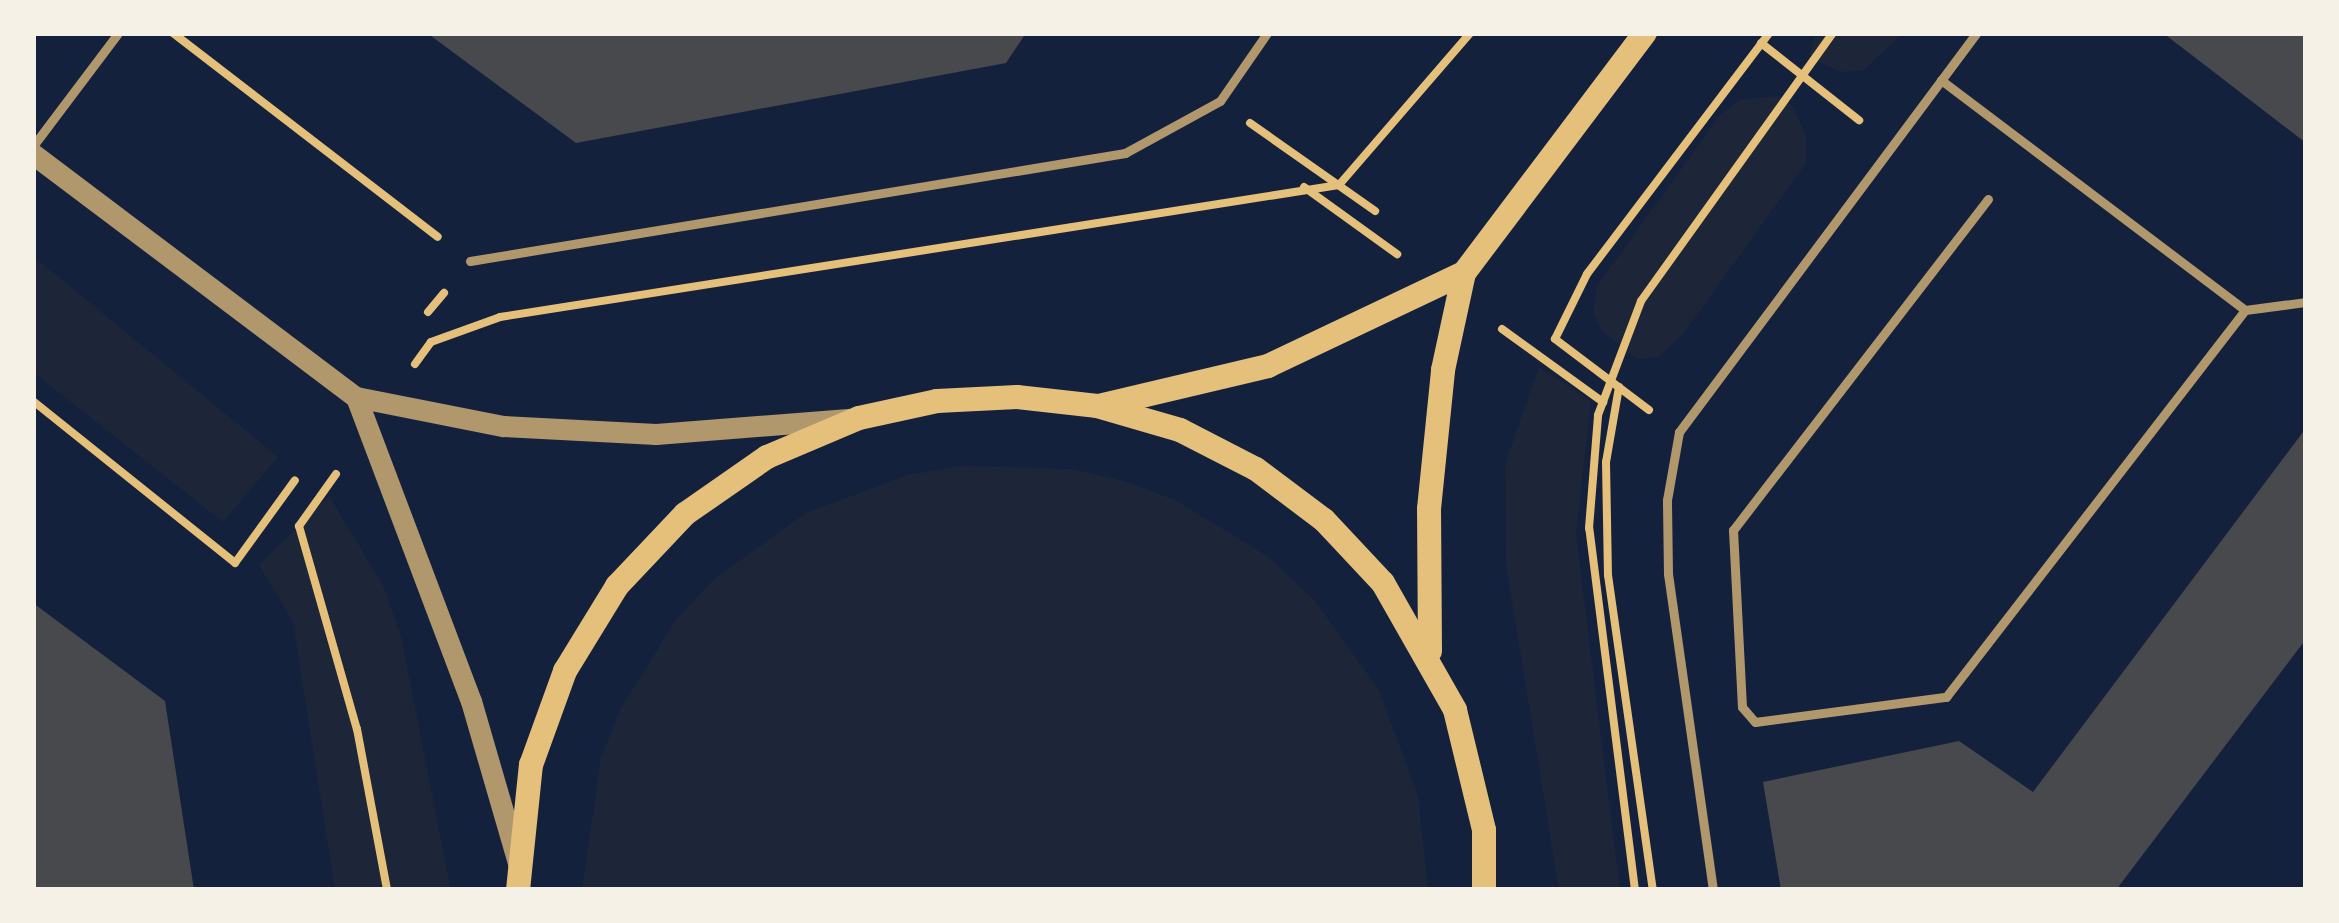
<!DOCTYPE html>
<html>
<head>
<meta charset="utf-8">
<style>
	body { margin:0 }
	#map { position:relative; width:2339px; height:923px; overflow:hidden; background:#14213d; font-family:"PT Sans Narrow",sans-serif }
	div>[style] { position:absolute }
	.green>* { inset:0; background:#1d2539 }
	.building>* { inset:0; background:#48494c }
	.path>* { height:8px; margin:-4px; padding:0 4px; transform-origin:4px; border-radius:4px; background:#e5c07b }
	.service>* { height:9px; margin:-4.5px; padding:0 4.5px; transform-origin:4.5px; border-radius:4.5px; background:#b1986c }
	.tertiary>* { height:21px; margin:-10.5px; padding:0 10.5px; transform-origin:10.5px; border-radius:10.5px; background:#b1986c }
	.secondary>* { height:24px; margin:-12px; padding:0 12px; transform-origin:12px; border-radius:12px; background:#e5c07b }
	span { translate:-50% -50%; white-space:nowrap; text-align:center; line-height:1.15; -webkit-text-stroke:12px #f6f1e7; paint-order:stroke }
	.frame { position:absolute; inset:0; border:36px solid #f6f1e7; pointer-events:none }
</style>
</head>
<body>
<div id="map">
	<div class="green">
		<i style="clip-path:polygon(1816px 33px,1903px 33px,1864px 70px,1841px 72px,1809px 57px)"></i>
		<i style="clip-path:polygon(1778px 96px,1794px 108px,1807px 139px,1806px 163px,1683px 334px,1658px 357px,1637px 359px,1601px 330px,1593px 311px,1597px 286px,1720px 115px,1740px 100px)"></i>
		<i style="clip-path:polygon(33px 256px,278px 457px,223px 522px,33px 372px)"></i>
		<i style="clip-path:polygon(1539px 367px,1591px 401px,1576px 534px,1620px 890px,1559px 890px,1506px 564px,1505px 464px)"></i>
		<i style="clip-path:polygon(962px 466px,1072px 469px,1124px 481px,1175px 500px,1269px 557px,1315px 601px,1379px 690px,1418px 796px,1428px 890px,582px 890px,601px 758px,621px 708px,676px 620px,714px 579px,806px 513px,908px 475px)"></i>
		<i style="clip-path:polygon(329px 496px,383px 585px,401px 637px,451px 890px,335px 890px,293px 622px,259px 565px)"></i>
	</div>
	<div class="building">
		<i style="clip-path:polygon(427px 33px,1026px 33px,1006px 63px,576px 143px)"></i>
		<i style="clip-path:polygon(2163px 33px,2306px 33px,2306px 143px,2210px 69px)"></i>
		<i style="clip-path:polygon(2306px 428px,2306px 639px,2116px 890px,1781px 890px,1763px 782px,1959px 741px,2033px 792px)"></i>
		<i style="clip-path:polygon(33px 603px,165px 701px,194px 890px,33px 890px)"></i>
	</div>
	<div class="path">
		<i style="left:173px;top:33px;width:334px;rotate:37.6deg"></i>
		<i style="left:1761px;top:43px;width:125px;rotate:38.2deg"></i>
		<i style="left:1250px;top:123px;width:153px;rotate:35.1deg"></i>
		<i style="left:1304px;top:187px;width:115px;rotate:35.8deg"></i>
		<i style="left:428px;top:312px;width:25px;rotate:-50deg"></i>
		<i style="left:1502px;top:329px;width:125px;rotate:35.9deg"></i>
		<i style="left:415px;top:364px;width:27px;rotate:-54deg"></i>
		<i style="left:431px;top:342px;width:73px;rotate:-19.9deg"></i>
		<i style="left:500px;top:317px;width:849px;rotate:-8.94deg"></i>
		<i style="left:1339px;top:185px;width:201px;rotate:-49.2deg"></i>
		<i style="left:1619px;top:387px;width:76px;rotate:99.8deg"></i>
		<i style="left:1606px;top:462px;width:113px;rotate:89deg"></i>
		<i style="left:1608px;top:575px;width:318px;rotate:81.9deg"></i>
		<i style="left:33px;top:401px;width:259px;rotate:38.7deg"></i>
		<i style="left:235px;top:563px;width:102px;rotate:-54.1deg"></i>
		<i style="left:1649px;top:410px;width:118px;rotate:-142.9deg"></i>
		<i style="left:1555px;top:339px;width:72px;rotate:-63.8deg"></i>
		<i style="left:1587px;top:274px;width:302px;rotate:-52.9deg"></i>
		<i style="left:336px;top:474px;width:64px;rotate:125.4deg"></i>
		<i style="left:299px;top:526px;width:211px;rotate:74.1deg"></i>
		<i style="left:357px;top:729px;width:164px;rotate:79.4deg"></i>
		<i style="left:1635px;top:890px;width:365px;rotate:-97.2deg"></i>
		<i style="left:1589px;top:528px;width:113px;rotate:-85.4deg"></i>
		<i style="left:1598px;top:415px;width:122px;rotate:-69.3deg"></i>
		<i style="left:1641px;top:301px;width:330px;rotate:-54.4deg"></i>
	</div>
	<div class="service">
		<i style="left:1941px;top:80px;width:381px;rotate:37.1deg"></i>
		<i style="left:2245px;top:310px;width:62px;rotate:-7.5deg"></i>
		<i style="left:33px;top:146px;width:141px;rotate:-53deg"></i>
		<i style="left:1988px;top:199px;width:418px;rotate:127.6deg"></i>
		<i style="left:1733px;top:530px;width:177px;rotate:87.1deg"></i>
		<i style="left:1742px;top:707px;width:20px;rotate:49deg"></i>
		<i style="left:1755px;top:722px;width:193px;rotate:-7.5deg"></i>
		<i style="left:1946px;top:697px;width:489px;rotate:-52.3deg"></i>
		<i style="left:470px;top:261px;width:664px;rotate:-9.36deg"></i>
		<i style="left:1125px;top:153px;width:108px;rotate:-28.7deg"></i>
		<i style="left:1220px;top:101px;width:83px;rotate:-55.3deg"></i>
		<i style="left:1713px;top:890px;width:319px;rotate:-98.1deg"></i>
		<i style="left:1668px;top:574px;width:74px;rotate:-90.8deg"></i>
		<i style="left:1667px;top:500px;width:69px;rotate:-80deg"></i>
		<i style="left:1679px;top:432px;width:497px;rotate:-53.3deg"></i>
	</div>
	<div class="tertiary">
		<i style="left:33px;top:154px;width:404px;rotate:37deg"></i>
		<i style="left:356px;top:397px;width:150px;rotate:11.2deg"></i>
		<i style="left:503px;top:426px;width:153px;rotate:3deg"></i>
		<i style="left:656px;top:434px;width:193px;rotate:-4.5deg"></i>
		<i style="left:356px;top:397px;width:325px;rotate:69.3deg"></i>
		<i style="left:471px;top:701px;width:169px;rotate:73.8deg"></i>
	</div>
	<div class="secondary">
		<i style="left:1099px;top:406px;width:174px;rotate:-13.3deg"></i>
		<i style="left:1268px;top:366px;width:217px;rotate:-25.4deg"></i>
		<i style="left:1430px;top:651px;width:142px;rotate:-90.4deg"></i>
		<i style="left:1429px;top:509px;width:140px;rotate:-84.2deg"></i>
		<i style="left:1443px;top:370px;width:99px;rotate:-77.8deg"></i>
		<i style="left:1464px;top:273px;width:301px;rotate:-53deg"></i>
		<i style="left:518px;top:890px;width:126px;rotate:-84.1deg"></i>
		<i style="left:531px;top:765px;width:100px;rotate:-70.1deg"></i>
		<i style="left:565px;top:671px;width:100px;rotate:-58.5deg"></i>
		<i style="left:617px;top:586px;width:99px;rotate:-46.6deg"></i>
		<i style="left:685px;top:514px;width:100px;rotate:-34.8deg"></i>
		<i style="left:767px;top:457px;width:100px;rotate:-23deg"></i>
		<i style="left:859px;top:418px;width:80px;rotate:-12.3deg"></i>
		<i style="left:937px;top:401px;width:80px;rotate:-2.9deg"></i>
		<i style="left:1017px;top:397px;width:81px;rotate:6.4deg"></i>
		<i style="left:1097px;top:406px;width:86px;rotate:16.1deg"></i>
		<i style="left:1180px;top:430px;width:85px;rotate:27.2deg"></i>
		<i style="left:1256px;top:469px;width:85px;rotate:36.9deg"></i>
		<i style="left:1324px;top:520px;width:86px;rotate:46.9deg"></i>
		<i style="left:1383px;top:583px;width:146px;rotate:60.4deg"></i>
		<i style="left:1455px;top:710px;width:123px;rotate:76.4deg"></i>
		<i style="left:1484px;top:830px;width:60px;rotate:90deg"></i>
	</div>
	<div class="frame"></div>
</div>
</body>
</html>
